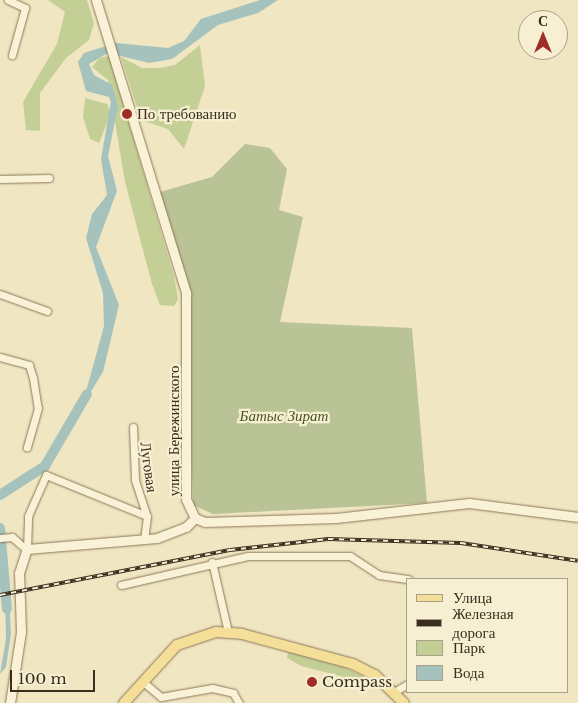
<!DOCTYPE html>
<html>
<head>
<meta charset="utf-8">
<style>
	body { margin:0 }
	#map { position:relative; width:578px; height:703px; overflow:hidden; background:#f0e6c2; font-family:"Libre Baskerville",serif }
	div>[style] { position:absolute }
	.green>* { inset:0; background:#c4cf95 }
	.cemetery>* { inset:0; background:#bac395 }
	.water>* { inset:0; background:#a5c2bc }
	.river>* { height:10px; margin:-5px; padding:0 5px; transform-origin:5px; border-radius:5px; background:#a5c2bc }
	.roads { filter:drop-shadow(0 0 1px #8b7758) drop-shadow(0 0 1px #8b7758) }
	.minor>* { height:7px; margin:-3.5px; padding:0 3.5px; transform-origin:3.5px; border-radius:3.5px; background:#faf2d6 }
	.secondary>* { height:9px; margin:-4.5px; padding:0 4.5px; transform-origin:4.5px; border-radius:4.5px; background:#faf2d6 }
	.primary>* { height:10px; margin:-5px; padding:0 5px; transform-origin:5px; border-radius:5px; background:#f5df98 }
	.rail>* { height:4px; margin-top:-2px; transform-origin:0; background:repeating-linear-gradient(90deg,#f7efd2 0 5.5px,#3a2d1d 0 11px); box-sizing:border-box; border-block:1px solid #3a2d1d }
	.dots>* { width:14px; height:14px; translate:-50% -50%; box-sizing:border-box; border:2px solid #f7efd2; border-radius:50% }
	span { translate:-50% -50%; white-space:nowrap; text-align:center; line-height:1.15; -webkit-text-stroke:4.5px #f7efd2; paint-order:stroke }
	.poi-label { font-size:15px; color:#3a2d1d }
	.left { translate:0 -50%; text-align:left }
	.park-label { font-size:15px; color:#465723; font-style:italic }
	.street-label { font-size:15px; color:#3a2d1d }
	.legend { position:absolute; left:406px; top:578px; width:162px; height:115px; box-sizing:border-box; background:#f7efd2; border:1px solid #aba18a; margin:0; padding:6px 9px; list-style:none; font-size:15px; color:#3a2d1d }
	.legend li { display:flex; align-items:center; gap:10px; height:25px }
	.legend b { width:25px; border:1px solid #aba18a }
	.north { position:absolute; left:518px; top:10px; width:50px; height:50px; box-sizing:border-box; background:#f7efd2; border:1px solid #aba18a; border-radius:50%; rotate:0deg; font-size:14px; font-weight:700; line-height:20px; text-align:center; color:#3a2d1d }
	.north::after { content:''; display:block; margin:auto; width:18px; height:22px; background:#9d2d25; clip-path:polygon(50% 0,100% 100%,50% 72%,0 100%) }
	.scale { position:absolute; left:10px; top:670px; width:85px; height:22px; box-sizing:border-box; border:2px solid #3a2d1d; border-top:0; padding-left:6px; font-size:15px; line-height:18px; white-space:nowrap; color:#3a2d1d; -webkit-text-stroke:4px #f7efd2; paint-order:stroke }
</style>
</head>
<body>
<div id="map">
	<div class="green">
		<i style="clip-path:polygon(48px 0,87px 0,94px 23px,89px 40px,66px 58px,40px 93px,40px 131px,26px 130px,23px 102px,57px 44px,65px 12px)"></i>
		<i style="clip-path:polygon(200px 45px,205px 86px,184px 149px,168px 129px,141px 120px,121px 57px,142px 68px,160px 68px,175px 65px)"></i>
		<i style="clip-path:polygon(109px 56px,174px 276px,178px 299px,174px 306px,160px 305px,152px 284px,125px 182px,108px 80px,92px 67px,99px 58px)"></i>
		<i style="clip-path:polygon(85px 98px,107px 104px,111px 113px,99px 143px,90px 139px,83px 117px)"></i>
		<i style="clip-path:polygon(288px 652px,343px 667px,367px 678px,348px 678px,301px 666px,287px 658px)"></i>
	</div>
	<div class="cemetery">
		<i style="clip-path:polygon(245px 144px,270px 148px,287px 169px,279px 210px,303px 217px,280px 322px,412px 328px,427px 503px,213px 514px,193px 505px,186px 281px,160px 192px,212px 177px)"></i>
	</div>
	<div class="water">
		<i style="clip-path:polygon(260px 0,278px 0,258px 13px,218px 25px,172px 59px,149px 63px,108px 53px,89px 64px,94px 75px,112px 85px,118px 106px,108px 156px,117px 191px,96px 247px,119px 305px,103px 372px,82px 406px,104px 326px,103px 293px,86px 238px,92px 214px,107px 195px,101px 159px,111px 102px,109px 97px,86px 91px,78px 62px,84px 53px,116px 43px,168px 48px,184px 41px,201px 19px)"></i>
		<i style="clip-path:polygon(5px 595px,9px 595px,11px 634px,6px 667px,0 674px,6px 639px)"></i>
	</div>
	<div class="river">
		<i style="left:0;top:495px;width:54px;rotate:-32.8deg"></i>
		<i style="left:45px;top:466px;width:83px;rotate:-59.7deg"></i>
		<i style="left:0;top:528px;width:81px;rotate:85.1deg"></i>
	</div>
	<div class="roads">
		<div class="minor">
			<i style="left:8px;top:0;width:19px;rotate:25deg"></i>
			<i style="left:25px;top:8px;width:49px;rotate:105.5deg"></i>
			<i style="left:0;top:179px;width:49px;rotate:-1.2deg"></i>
			<i style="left:0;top:294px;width:50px;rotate:19.9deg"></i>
			<i style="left:0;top:357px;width:30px;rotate:15deg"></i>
			<i style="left:29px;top:365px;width:14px;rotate:73deg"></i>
			<i style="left:33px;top:378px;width:30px;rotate:81deg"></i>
			<i style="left:38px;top:408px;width:41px;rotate:105.8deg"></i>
			<i style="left:133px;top:427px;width:53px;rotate:87.8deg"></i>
			<i style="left:135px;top:480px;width:38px;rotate:72deg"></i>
			<i style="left:147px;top:516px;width:23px;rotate:97deg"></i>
			<i style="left:0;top:538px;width:12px;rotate:-5deg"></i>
			<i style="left:12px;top:537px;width:18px;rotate:41deg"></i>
			<i style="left:27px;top:549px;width:33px;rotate:-88deg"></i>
			<i style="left:28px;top:516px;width:45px;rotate:-66.3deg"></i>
			<i style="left:46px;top:475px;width:109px;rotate:22.1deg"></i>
			<i style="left:212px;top:562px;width:72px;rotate:77.1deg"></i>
			<i style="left:121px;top:585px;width:130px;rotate:-12.9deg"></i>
			<i style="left:248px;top:556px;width:102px"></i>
			<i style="left:350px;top:556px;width:35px;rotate:33deg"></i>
			<i style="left:379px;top:575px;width:30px;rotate:8deg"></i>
			<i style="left:142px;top:681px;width:25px;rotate:40deg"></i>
			<i style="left:161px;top:697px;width:52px;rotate:-10deg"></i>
			<i style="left:212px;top:688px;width:22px;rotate:13deg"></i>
			<i style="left:233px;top:693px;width:12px;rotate:59deg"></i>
			<i style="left:396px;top:691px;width:13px;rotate:-32deg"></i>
		</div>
		<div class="secondary">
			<i style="left:96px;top:0;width:307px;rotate:72.9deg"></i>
			<i style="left:186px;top:293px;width:206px;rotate:90deg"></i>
			<i style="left:186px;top:499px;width:21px;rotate:65deg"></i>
			<i style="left:195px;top:518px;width:11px;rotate:22deg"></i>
			<i style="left:205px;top:522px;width:131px;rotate:-1.7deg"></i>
			<i style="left:336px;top:518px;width:134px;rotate:-6.4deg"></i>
			<i style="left:469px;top:503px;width:110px;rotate:7.3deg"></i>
			<i style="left:10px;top:703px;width:72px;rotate:-81.2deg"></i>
			<i style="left:21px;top:632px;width:59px;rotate:-91.9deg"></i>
			<i style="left:19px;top:573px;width:25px;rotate:-72deg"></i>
			<i style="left:27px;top:549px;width:130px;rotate:-4.8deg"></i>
			<i style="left:157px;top:538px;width:31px;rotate:-21deg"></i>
			<i style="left:186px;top:527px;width:13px;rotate:-45deg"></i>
		</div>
		<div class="primary">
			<i style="left:124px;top:703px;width:79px;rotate:-47.6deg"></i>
			<i style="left:177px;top:645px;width:41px;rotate:-18.4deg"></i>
			<i style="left:216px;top:632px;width:26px;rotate:4deg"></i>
			<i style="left:242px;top:634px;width:115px;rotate:15.1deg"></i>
			<i style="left:353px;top:664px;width:25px;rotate:27deg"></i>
			<i style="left:375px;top:675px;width:40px;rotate:44deg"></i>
		</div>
	</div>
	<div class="rail">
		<i style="left:0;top:595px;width:234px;rotate:-11.1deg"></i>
		<i style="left:230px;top:550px;width:99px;rotate:-6.4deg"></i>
		<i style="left:328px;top:539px;width:133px;rotate:1.7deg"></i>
		<i style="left:461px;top:543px;width:118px;rotate:8.7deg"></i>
	</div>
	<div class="dots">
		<i style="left:127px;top:114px;background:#9d2d25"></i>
		<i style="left:312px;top:682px;background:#9d2d25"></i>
	</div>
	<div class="poi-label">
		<span class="left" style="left:137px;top:114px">По требованию</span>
		<span class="left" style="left:322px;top:682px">Compass</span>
	</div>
	<div class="park-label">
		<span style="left:284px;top:416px">Батыс Зират</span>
	</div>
	<div class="street-label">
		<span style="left:174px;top:431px;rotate:-90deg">улица Бережинского</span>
		<span style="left:149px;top:467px;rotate:82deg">Луговая</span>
	</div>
	<ul class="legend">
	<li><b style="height:6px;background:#f5df98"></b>Улица</li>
	<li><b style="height:6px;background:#3a2d1d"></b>Железная дорога</li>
	<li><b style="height:14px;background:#c4cf95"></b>Парк</li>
	<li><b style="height:14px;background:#a5c2bc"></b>Вода</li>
	</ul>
	<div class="north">С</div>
	<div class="scale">100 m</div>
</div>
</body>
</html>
